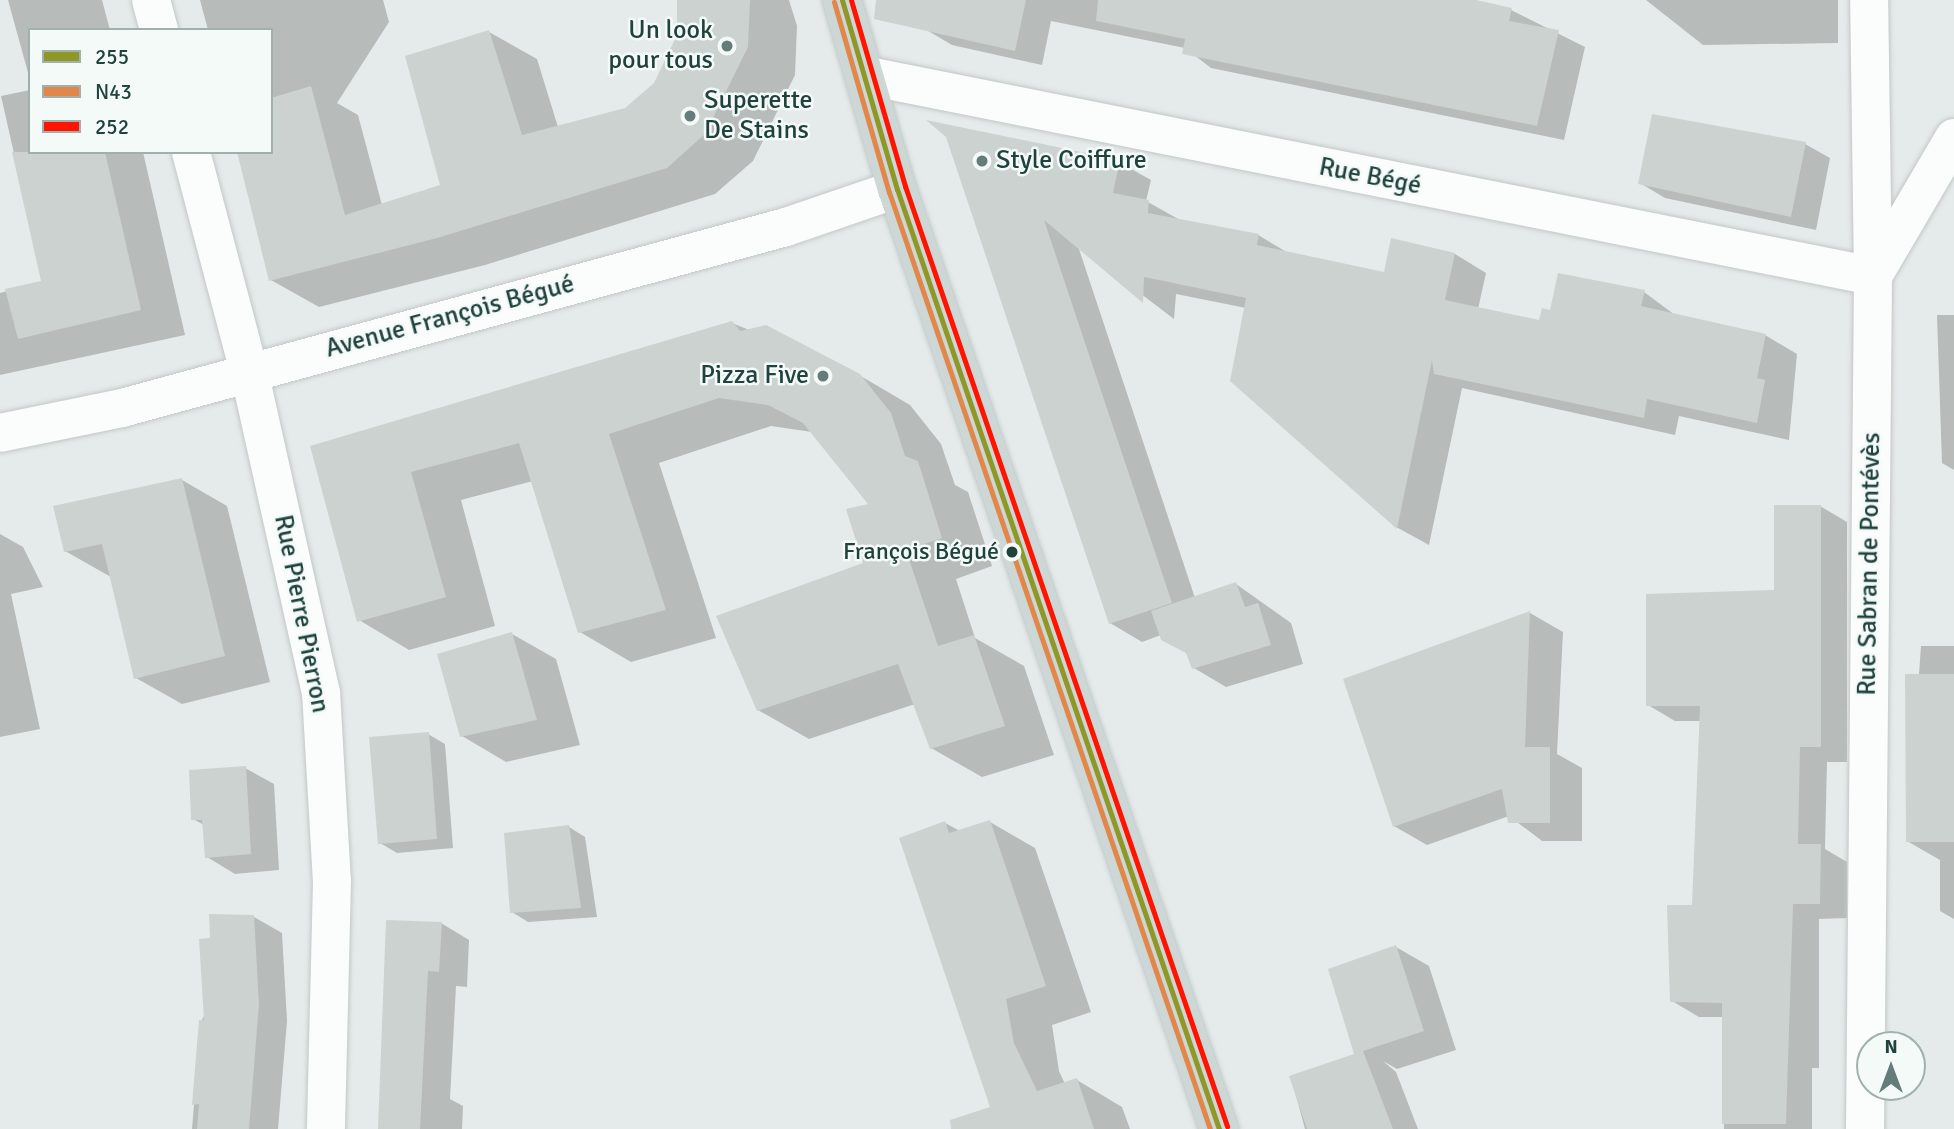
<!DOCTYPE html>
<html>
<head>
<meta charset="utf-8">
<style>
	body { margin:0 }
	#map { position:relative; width:1954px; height:1129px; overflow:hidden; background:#e5ebea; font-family:Signika,sans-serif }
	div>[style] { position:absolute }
	.shadow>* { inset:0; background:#0003 }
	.building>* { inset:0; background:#ccd2d0 }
	.roads { filter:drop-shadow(0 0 2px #c2c8c7) drop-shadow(0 0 2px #c2c8c7) }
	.minor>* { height:38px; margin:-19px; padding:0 19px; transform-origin:19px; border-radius:19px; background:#fbfcfc }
	.major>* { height:38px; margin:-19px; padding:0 19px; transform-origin:19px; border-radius:19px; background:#cdd7d6 }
	.bus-1>* { height:5px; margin:-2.5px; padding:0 2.5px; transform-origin:2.5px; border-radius:2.5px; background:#8f9827 }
	.bus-2>* { height:5px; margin:-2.5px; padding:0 2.5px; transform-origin:2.5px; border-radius:2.5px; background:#e2874a }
	.bus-3>* { height:5px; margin:-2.5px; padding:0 2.5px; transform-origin:2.5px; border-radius:2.5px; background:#ff1400 }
	.dots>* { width:19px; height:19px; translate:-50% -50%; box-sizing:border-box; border:4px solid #f4faf8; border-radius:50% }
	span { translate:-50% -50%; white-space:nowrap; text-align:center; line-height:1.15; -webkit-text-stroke:5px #f4faf8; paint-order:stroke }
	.bus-label { font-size:24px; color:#20423d }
	.right { translate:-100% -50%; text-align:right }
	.poi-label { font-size:26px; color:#20423d }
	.left { translate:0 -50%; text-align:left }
	.street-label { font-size:26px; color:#20423d }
	.legend { position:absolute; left:28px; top:28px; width:245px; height:126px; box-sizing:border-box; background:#f4faf8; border:2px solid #9fb0ad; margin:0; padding:9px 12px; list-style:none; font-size:21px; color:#20423d }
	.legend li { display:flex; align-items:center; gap:14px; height:35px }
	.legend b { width:35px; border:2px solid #9fb0ad }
	.north { position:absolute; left:1856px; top:1031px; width:70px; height:70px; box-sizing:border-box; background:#f4faf8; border:2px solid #9fb0ad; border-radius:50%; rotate:0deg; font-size:19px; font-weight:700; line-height:28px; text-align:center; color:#20423d }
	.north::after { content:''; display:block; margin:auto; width:24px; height:32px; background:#657d7a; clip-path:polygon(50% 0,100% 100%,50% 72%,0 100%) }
</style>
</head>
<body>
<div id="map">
	<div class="shadow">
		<i style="clip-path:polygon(8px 0,102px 0,110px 30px,30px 30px,30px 80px)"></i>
		<i style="clip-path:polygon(200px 0,383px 0,389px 22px,337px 103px,358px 115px,382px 205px,443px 186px,489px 32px,537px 59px,558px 127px,626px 109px,656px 84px,679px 35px,679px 0,789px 0,797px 26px,795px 75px,753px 161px,715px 194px,485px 265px,319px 307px,271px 280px,271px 30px,208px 30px)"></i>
		<i style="clip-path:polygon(901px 0,1474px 0,1511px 10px,1585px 47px,1564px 140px,1211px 68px,1185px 48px,1051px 21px,1042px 65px,952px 45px,925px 29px)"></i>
		<i style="clip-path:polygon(1646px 0,1838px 0,1838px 43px,1703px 45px)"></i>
		<i style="clip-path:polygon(30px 90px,30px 152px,143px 152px,185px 335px,0 375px,0 293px,43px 282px,1px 96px)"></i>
		<i style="clip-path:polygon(948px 136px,1119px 162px,1151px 180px,1146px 201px,1180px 220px,1258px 235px,1290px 254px,1385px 274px,1455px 254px,1486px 273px,1478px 309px,1541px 322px,1552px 312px,1644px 292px,1675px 315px,1765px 335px,1797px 354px,1789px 440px,1679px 416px,1675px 435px,1462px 388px,1429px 545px,1398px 528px,1232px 380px,1246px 308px,1176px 294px,1174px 319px,1078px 246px,1195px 598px,1236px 584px,1291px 623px,1303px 664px,1226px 687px,1194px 668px,1188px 654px,1161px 635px,1142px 642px,1110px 623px)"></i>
		<i style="clip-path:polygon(1805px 144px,1830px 158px,1816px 230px,1665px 198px,1640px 183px)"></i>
		<i style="clip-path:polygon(1937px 315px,1954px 315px,1954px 470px,1942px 463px)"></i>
		<i style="clip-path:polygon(732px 323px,859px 375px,910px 405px,941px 444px,955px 485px,968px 492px,992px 566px,956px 579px,975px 638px,1024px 666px,1054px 755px,982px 777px,931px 748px,915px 704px,809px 739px,758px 710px,866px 564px,871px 505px,812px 432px,771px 426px,659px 463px,716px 638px,631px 662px,580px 632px,533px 481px,461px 500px,495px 626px,409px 650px,359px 620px,312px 447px)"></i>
		<i style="clip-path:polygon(182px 480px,227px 506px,270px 682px,182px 704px,136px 678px,111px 577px,65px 551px)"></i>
		<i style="clip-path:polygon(1820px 506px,1847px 522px,1847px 762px,1827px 762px,1825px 849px,1847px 862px,1847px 918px,1819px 919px,1819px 1068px,1812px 1068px,1812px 1129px,1724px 1129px,1724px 1017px,1699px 1017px,1672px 1001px,1694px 906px,1701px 721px,1675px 721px,1648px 705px,1776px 592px)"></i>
		<i style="clip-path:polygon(0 534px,23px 547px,43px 587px,11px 594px,40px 729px,0 737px)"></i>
		<i style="clip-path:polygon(1530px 613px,1563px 632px,1557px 754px,1582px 768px,1582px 841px,1542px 841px,1509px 816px,1427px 845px,1394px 826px,1346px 680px)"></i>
		<i style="clip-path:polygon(512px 634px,556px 659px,580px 745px,506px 762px,462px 736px)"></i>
		<i style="clip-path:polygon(1921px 646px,1954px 646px,1954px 919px,1940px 911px,1940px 860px,1907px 841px)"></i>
		<i style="clip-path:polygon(428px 734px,445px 744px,453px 848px,397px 853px,380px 843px)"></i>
		<i style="clip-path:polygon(245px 768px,274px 784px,279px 870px,235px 874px,207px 857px,204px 825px,193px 819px)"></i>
		<i style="clip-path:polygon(990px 822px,1035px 848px,1091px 1012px,1052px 1025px,1059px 1071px,1065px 1084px,1077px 1080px,1122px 1107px,1130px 1129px,999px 1129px,945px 823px,960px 831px)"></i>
		<i style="clip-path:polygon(569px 827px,585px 837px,597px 917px,528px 922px,512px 912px)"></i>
		<i style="clip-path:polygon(254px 917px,282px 933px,287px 1021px,278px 1129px,192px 1129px,201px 1022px)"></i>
		<i style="clip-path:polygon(441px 923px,469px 940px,467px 987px,456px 986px,450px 1099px,463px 1106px,462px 1129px,380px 1129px)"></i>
		<i style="clip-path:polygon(1396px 947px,1429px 966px,1456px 1050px,1397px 1069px,1383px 1061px,1396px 1072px,1418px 1129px,1305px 1129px,1291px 1077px,1356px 1055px)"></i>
	</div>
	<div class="building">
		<i style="clip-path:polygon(677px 0,750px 0,748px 47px,705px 134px,667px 168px,437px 238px,269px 281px,237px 152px,271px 152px,271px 98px,311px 86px,345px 215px,440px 185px,405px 56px,489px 30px,522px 135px,625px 108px,654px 83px,677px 35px)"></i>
		<i style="clip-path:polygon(876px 0,1026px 0,1015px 51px,874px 19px)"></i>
		<i style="clip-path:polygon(1098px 0,1476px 0,1512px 8px,1509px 21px,1559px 30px,1537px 126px,1182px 54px,1185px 39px,1096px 21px)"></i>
		<i style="clip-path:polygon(1652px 114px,1806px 142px,1791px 217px,1638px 184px)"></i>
		<i style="clip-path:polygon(926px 120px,1120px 160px,1113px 193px,1149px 200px,1148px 213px,1259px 234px,1257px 245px,1384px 272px,1391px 238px,1455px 253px,1445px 300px,1539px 320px,1542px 308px,1550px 310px,1558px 273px,1645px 290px,1641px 306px,1766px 334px,1757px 378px,1765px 380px,1757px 423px,1647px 399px,1644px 418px,1434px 374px,1432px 360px,1397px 529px,1230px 381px,1246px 298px,1144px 277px,1143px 303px,1044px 220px,1172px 603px,1109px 624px,946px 137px)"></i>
		<i style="clip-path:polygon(12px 152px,105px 152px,141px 310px,18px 339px,5px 289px,41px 281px)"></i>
		<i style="clip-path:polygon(732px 321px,740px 331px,766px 325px,860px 374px,891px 413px,905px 456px,918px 461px,942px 538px,906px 550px,938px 646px,974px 635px,1005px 726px,930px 749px,898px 664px,757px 711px,716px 616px,863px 563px,846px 509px,868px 504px,803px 423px,768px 405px,719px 398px,609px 434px,666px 610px,578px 633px,519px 443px,411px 472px,446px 597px,357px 622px,310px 446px)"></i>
		<i style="clip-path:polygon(182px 478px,225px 656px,134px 679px,102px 544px,64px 552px,53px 506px)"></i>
		<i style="clip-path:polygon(1774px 505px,1821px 505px,1821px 747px,1800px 747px,1798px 844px,1821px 844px,1820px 904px,1793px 904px,1786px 1124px,1722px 1124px,1722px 1003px,1670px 1002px,1667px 905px,1692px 905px,1700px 706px,1646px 706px,1646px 594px,1774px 590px)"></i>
		<i style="clip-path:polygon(1236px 582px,1245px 607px,1258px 603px,1271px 645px,1192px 669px,1186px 653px,1161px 640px,1151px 611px)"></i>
		<i style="clip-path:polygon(1530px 611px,1525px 747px,1550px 747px,1550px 823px,1508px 823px,1502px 789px,1393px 827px,1343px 679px)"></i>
		<i style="clip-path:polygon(512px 632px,537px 720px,460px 737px,437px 654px)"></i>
		<i style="clip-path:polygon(1905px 674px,1954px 674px,1954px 842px,1906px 842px)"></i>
		<i style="clip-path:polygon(429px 732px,437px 839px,378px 844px,369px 737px)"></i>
		<i style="clip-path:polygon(246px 766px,251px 854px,205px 858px,202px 820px,191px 820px,189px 770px)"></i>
		<i style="clip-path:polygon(990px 820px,1046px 986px,1006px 999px,1014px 1043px,1037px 1091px,1077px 1078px,1094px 1129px,951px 1129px,950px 1120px,990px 1107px,899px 838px,945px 821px,949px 833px)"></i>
		<i style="clip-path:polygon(569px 825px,581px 908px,510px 913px,504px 833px)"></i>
		<i style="clip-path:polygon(209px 914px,254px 915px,259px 1004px,249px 1129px,197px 1129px,199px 1104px,192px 1105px,199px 1020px,204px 1020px,199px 939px,210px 938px)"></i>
		<i style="clip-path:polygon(386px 920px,442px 922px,439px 972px,428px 971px,420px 1129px,378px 1129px)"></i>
		<i style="clip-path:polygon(1396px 945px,1424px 1031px,1363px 1051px,1393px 1129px,1307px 1129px,1289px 1076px,1354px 1054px,1328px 969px)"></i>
	</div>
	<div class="roads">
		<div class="minor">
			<i style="left:151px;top:0;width:31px;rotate:75deg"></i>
			<i style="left:868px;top:76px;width:1025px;rotate:11.26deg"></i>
			<i style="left:1873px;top:276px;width:160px;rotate:-59.6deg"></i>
			<i style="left:191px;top:152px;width:227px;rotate:75.2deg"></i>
			<i style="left:249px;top:371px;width:329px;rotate:77.4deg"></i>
			<i style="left:321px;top:692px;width:189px;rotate:86.7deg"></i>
			<i style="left:332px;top:881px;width:248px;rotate:91.4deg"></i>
			<i style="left:0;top:433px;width:125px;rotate:-11.6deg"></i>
			<i style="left:122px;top:408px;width:688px;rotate:-15.25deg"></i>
			<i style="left:786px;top:227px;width:117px;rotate:-18.9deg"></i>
			<i style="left:1865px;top:1129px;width:853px;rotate:-89.46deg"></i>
			<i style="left:1873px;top:276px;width:276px;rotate:-90.8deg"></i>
		</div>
		<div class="major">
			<i style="left:842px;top:0;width:197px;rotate:73.8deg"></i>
			<i style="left:897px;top:189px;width:994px;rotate:71.09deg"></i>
		</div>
	</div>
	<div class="bus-1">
		<i style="left:842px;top:0;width:197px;rotate:73.8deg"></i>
		<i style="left:897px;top:189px;width:994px;rotate:71.09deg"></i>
	</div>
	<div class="bus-2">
		<i style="left:834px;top:2px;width:198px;rotate:73.9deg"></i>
		<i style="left:889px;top:192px;width:990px;rotate:71.09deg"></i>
	</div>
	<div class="bus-3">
		<i style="left:851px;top:0;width:194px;rotate:73.8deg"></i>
		<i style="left:905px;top:186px;width:994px;rotate:71.09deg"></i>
	</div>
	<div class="dots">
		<i style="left:727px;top:46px;background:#657d7a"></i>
		<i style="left:690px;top:116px;background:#657d7a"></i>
		<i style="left:982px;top:161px;background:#657d7a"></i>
		<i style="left:823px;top:376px;background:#657d7a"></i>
		<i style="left:1012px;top:552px;background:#20423d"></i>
	</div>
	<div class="bus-label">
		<span class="right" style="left:999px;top:552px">François Bégué</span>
	</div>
	<div class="poi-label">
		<span class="right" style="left:713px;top:46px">Un look<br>pour tous</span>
		<span class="left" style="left:704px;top:116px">Superette<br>De Stains</span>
		<span class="left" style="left:996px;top:161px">Style Coiffure</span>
		<span class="right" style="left:809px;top:376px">Pizza Five</span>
	</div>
	<div class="street-label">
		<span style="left:1370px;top:177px;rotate:11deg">Rue Bégé</span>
		<span style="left:450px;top:317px;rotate:-15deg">Avenue François Bégué</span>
		<span style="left:1870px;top:564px;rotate:-89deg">Rue Sabran de Pontévès</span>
		<span style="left:301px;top:614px;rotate:79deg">Rue Pierre Pierron</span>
	</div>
	<ul class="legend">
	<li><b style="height:9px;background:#8f9827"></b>255</li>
	<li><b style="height:9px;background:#e2874a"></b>N43</li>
	<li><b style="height:9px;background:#ff1400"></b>252</li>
	</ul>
	<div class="north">N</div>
</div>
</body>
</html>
